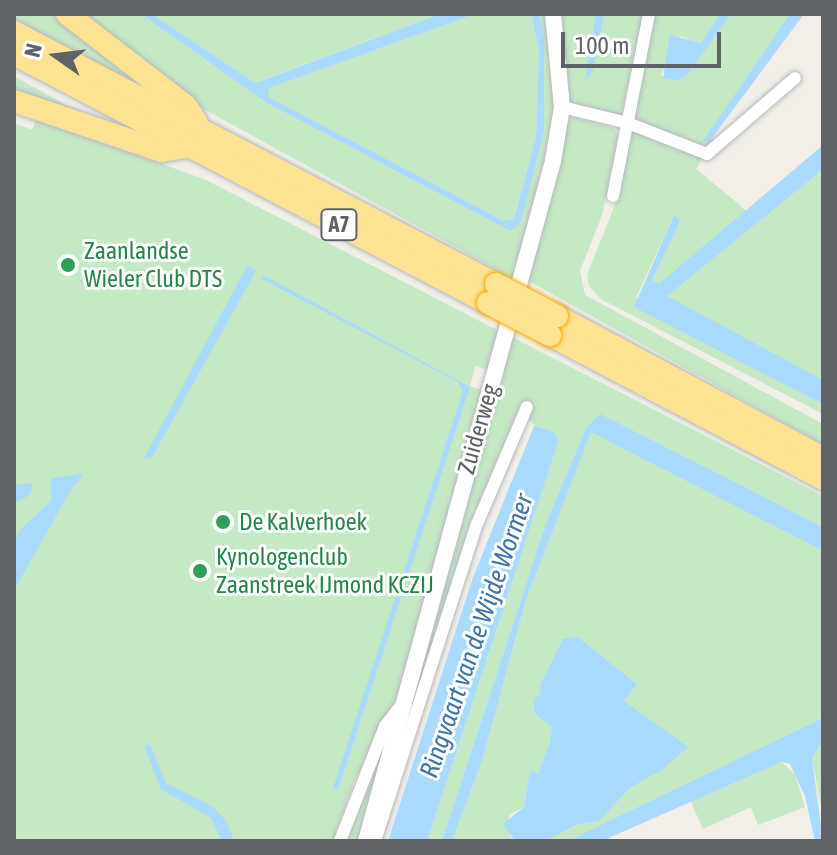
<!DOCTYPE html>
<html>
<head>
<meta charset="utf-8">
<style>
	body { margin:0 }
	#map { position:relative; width:837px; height:855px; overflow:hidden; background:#f1efe8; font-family:"Asap Condensed",sans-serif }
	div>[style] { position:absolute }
	.green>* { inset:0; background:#c5e8c5 }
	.water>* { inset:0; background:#aadaff }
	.roads { filter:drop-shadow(0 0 2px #b5b8bc) drop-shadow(0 0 2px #b5b8bc) }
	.street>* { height:12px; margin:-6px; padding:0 6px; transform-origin:6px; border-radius:6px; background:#fff }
	.secondary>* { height:16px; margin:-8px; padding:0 8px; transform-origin:8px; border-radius:8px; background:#fff }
	.highway>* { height:22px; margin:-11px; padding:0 11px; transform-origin:11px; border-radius:11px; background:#fde293 }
	.bridges { filter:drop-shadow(0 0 2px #f9ab00) drop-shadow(0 0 2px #f9ab00) }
	.highway-bridge>* { height:22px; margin:-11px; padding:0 11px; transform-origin:11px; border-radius:11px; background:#fde293 }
	.dots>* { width:22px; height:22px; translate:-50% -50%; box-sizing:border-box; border:4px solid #fff; border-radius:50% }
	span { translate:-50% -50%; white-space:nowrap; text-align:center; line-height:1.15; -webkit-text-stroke:6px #fff; paint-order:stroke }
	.shield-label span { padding:2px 6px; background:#fff; border:2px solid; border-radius:6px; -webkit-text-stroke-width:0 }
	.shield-label { font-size:22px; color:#5f6368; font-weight:700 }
	.leisure-label { font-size:24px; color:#27864d }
	.left { translate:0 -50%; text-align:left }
	.street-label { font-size:24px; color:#5f6368 }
	.water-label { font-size:26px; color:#4174aa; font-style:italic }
	.frame { position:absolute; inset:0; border:16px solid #5f6368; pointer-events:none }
	.north { position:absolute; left:16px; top:16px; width:80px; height:80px; -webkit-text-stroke:6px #fff; paint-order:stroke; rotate:284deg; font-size:22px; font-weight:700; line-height:32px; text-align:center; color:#5f6368 }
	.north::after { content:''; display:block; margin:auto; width:28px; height:36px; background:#5f6368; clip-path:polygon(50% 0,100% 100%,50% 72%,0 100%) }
	.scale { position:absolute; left:561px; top:32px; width:160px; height:36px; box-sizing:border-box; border:4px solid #5f6368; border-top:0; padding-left:10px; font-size:24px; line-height:28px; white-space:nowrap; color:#5f6368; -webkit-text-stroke:6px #fff; paint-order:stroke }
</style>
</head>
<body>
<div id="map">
	<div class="green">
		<i style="clip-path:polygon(14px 14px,57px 14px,181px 108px,14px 21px)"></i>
		<i style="clip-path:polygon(76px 14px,141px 14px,265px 102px,510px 231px,544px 132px,544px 37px,539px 14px,547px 14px,554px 116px,516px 280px,198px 106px)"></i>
		<i style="clip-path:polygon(152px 14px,440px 14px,254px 83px)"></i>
		<i style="clip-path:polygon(475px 14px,534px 14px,539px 49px,536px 137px,514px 219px,504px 221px,268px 98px,268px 88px)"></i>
		<i style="clip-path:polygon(560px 14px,645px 14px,620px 119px,569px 103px)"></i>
		<i style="clip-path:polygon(evenodd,654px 14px,790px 14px,704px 141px,715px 138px,696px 169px,747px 211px,659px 285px,652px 280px,677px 229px,680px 219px,674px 215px,636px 298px,661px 285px,823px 154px,823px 402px,784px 383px,823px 404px,823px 414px,601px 299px,589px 286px,587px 275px,613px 210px,654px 14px,680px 36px,707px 46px,687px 75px,672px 80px,661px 75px,680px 36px)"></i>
		<i style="clip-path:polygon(14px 76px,108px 128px,14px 95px)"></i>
		<i style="clip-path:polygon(573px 117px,614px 128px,620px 137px,602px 215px,580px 271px,585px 295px,823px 424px,823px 445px,527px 280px,566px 122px)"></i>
		<i style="clip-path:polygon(37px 118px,206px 180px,501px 332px,489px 370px,475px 366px,470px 386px,485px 391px,407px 679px,354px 782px,333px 841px,14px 841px,14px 123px,32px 130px)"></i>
		<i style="clip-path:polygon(512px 337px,823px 496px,823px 527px,600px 415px,586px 428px,546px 523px,442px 841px,427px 841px,559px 440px,534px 426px,522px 407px,378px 823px)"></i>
		<i style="clip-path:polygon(591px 431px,823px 551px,823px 718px,610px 824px,568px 841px,544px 841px,576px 825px,599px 821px,631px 787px,676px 757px,624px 700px,637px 684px,578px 637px,535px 714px,552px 727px,551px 742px,538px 774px,530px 771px,524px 807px,509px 815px,509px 834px,515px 841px,452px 841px,483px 758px,526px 600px)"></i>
		<i style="clip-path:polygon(392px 730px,362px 841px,347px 841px,353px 813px)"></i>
		<i style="clip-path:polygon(823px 742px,823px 816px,812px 758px)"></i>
		<i style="clip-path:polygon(781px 762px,795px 774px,805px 807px,758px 825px,751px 807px,703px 829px,690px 800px)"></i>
	</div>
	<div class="water">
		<i style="clip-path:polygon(141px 14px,152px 14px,255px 83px,440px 14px,475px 14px,269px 88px,268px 97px,504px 221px,514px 219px,536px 137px,539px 49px,532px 17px,539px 14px,544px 37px,544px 132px,520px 224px,510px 231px,265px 102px)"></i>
		<i style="clip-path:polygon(596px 14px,604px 14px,593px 71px,585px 81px)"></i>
		<i style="clip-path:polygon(720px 14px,731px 14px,687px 75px,677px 81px,663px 78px,670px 35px,701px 43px)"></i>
		<i style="clip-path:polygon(790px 14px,804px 14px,709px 142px,703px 141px)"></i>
		<i style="clip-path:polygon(823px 145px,823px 169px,667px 296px,823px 380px,823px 404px,634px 307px,674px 215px,680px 219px,677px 229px,652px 280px,659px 284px)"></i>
		<i style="clip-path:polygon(247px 266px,256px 271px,151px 459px,144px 458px)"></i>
		<i style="clip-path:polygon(263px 275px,470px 387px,338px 790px,333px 788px,463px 391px,458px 382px,262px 279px)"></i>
		<i style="clip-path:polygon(600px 414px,823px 527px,823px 551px,591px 432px,526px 600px,483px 758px,452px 841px,442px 841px,546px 523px,586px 428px)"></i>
		<i style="clip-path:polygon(534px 426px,552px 431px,559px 440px,427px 841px,388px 841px,472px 580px)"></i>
		<i style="clip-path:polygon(84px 473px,72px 488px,14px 590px,14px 541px,19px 531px,51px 501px,51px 479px)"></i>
		<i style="clip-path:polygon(33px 483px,30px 495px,14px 503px,14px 485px)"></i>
		<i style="clip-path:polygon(578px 637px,637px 684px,624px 701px,688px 747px,662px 770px,631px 787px,599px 821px,576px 825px,547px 840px,515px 841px,503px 824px,524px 807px,530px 770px,538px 774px,550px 742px,552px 727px,535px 714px,534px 699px,541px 694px,540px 686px,563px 639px)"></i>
		<i style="clip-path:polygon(823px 718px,823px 742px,812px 758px,823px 841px,815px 841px,805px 796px,790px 764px,781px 762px,602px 841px,568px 841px)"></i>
		<i style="clip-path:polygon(149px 742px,166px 783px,213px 807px,227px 822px,234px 841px,222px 841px,211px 818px,161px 789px,145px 748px)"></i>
	</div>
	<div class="roads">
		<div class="street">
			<i style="left:562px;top:107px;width:68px;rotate:13.6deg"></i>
			<i style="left:628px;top:123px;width:85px;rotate:21.4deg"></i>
			<i style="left:707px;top:154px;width:116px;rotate:-40.8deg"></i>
			<i style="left:613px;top:196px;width:186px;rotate:-78.8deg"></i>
			<i style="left:340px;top:841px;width:123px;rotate:-68.6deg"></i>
			<i style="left:385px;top:726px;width:24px;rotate:-52deg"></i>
			<i style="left:375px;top:841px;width:333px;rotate:-72.2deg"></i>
			<i style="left:477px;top:524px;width:127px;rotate:-66.9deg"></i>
		</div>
		<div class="secondary">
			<i style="left:366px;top:841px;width:705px;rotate:-74.62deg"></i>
			<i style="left:553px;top:161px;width:55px;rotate:-80.5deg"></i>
			<i style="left:562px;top:107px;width:93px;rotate:-95.5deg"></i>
		</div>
		<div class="highway">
			<i style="left:67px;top:14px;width:150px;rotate:37.7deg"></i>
			<i style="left:186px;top:106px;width:18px;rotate:56deg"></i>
			<i style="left:14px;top:32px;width:544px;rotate:27.6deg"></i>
			<i style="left:14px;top:54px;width:535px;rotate:27.71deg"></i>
			<i style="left:14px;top:101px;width:156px;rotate:18.7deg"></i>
			<i style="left:162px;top:151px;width:27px;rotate:-10deg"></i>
			<i style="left:557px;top:316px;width:302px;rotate:28.1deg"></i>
			<i style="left:550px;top:335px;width:309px;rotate:27.8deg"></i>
		</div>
	</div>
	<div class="bridges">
		<div class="highway-bridge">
			<i style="left:496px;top:284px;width:69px;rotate:27.7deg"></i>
			<i style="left:488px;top:303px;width:70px;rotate:27.3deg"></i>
		</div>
	</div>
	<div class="dots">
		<i style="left:68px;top:265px;background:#2e9e5b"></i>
		<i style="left:223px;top:522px;background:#2e9e5b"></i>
		<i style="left:200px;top:571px;background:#2e9e5b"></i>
	</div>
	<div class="shield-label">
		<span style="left:339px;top:225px">A7</span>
	</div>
	<div class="leisure-label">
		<span class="left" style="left:84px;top:265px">Zaanlandse<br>Wieler Club DTS</span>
		<span class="left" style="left:239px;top:522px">De Kalverhoek</span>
		<span class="left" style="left:216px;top:571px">Kynologenclub<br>Zaanstreek IJmond KCZIJ</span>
	</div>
	<div class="street-label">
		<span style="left:478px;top:429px;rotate:-74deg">Zuiderweg</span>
	</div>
	<div class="water-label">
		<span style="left:477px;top:636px;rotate:-71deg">Ringvaart van de Wijde Wormer</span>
	</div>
	<div class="frame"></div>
	<div class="north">N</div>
	<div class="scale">100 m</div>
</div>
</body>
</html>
